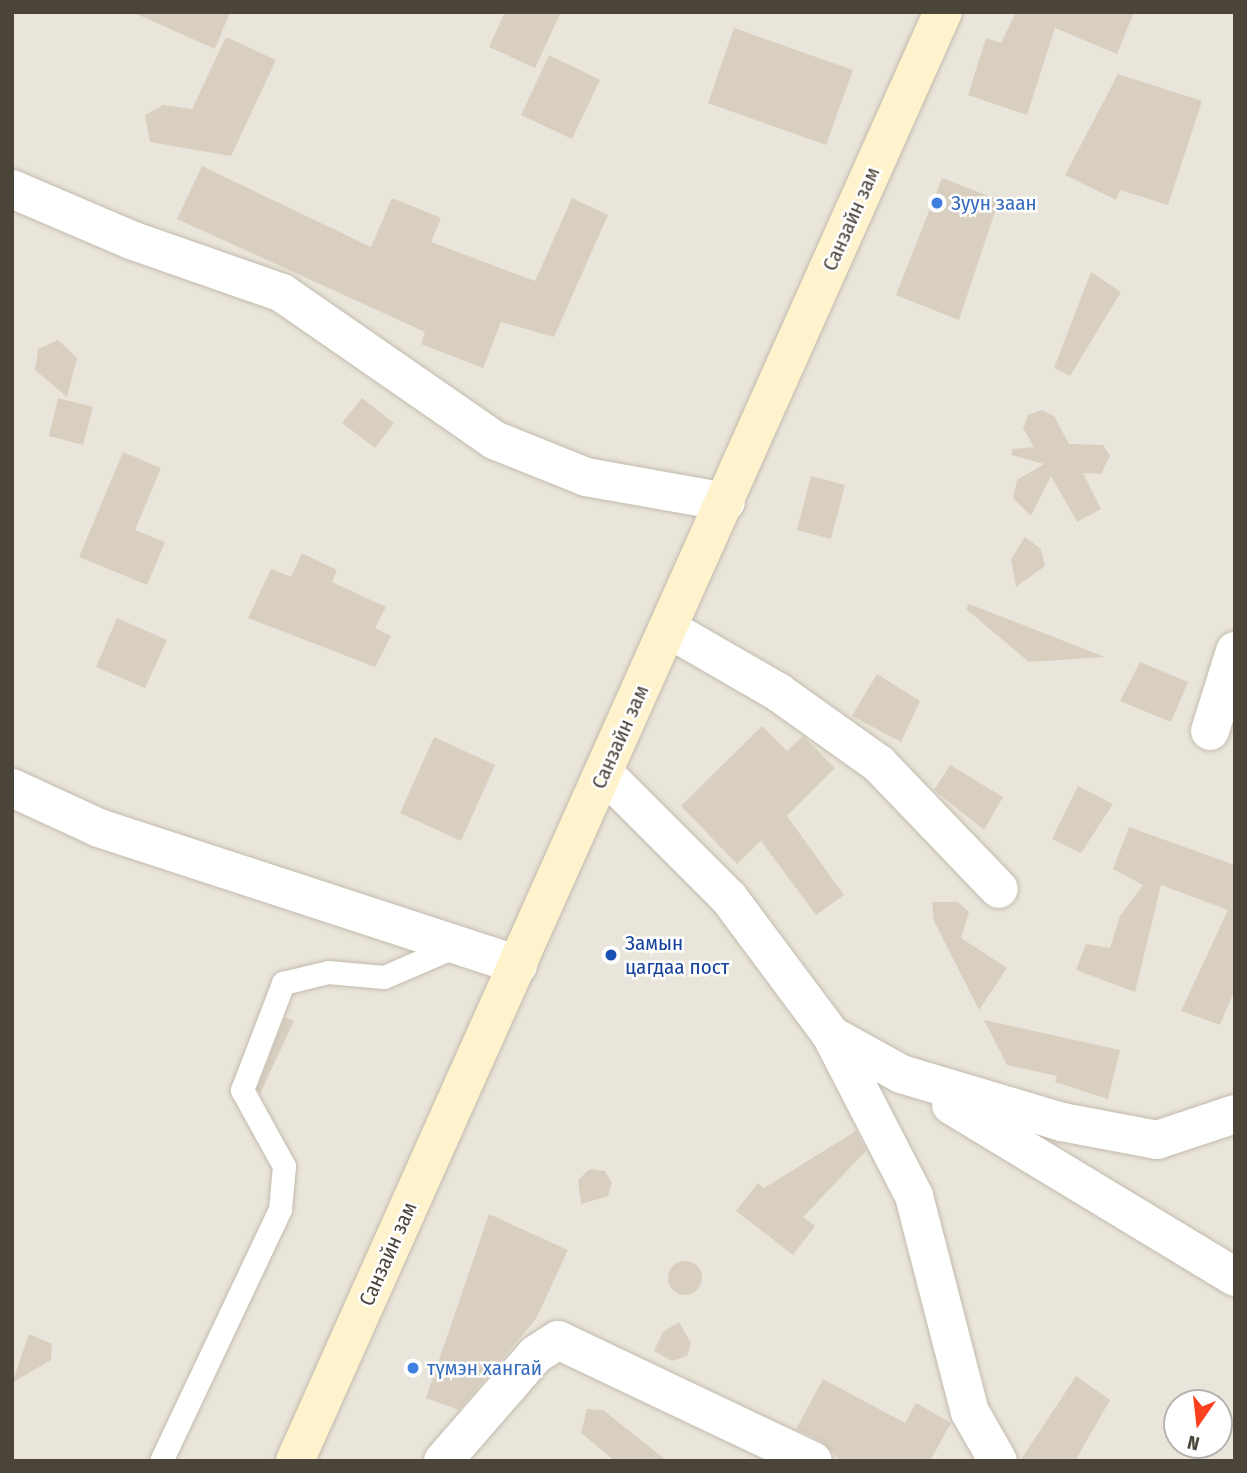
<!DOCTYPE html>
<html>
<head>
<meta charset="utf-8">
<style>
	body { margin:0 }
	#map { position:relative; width:1247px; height:1473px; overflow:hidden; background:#f6f3ec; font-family:"Fira Sans Condensed",sans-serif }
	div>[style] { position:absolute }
	.residential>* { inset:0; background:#eae5da }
	.building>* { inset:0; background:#d8cfc1 }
	.round { border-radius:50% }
	.roads { filter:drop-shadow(0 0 2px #c2bbae) drop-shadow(0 0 2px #c2bbae) }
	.lane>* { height:23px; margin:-11.5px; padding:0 11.5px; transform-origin:11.5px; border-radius:11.5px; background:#fff }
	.street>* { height:38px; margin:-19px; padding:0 19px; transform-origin:19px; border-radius:19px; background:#fff }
	.secondary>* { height:38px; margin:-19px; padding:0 19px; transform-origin:19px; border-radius:19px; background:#fff3cd }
	.dots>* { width:19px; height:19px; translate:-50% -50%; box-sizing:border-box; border:4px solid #fff; border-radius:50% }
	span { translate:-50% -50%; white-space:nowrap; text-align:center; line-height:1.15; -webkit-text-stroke:5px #fff; paint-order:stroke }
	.shop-label { font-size:21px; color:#366cbe }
	.left { translate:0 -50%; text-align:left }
	.street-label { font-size:21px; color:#4b4439 }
	.transit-label { font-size:21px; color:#164399 }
	.frame { position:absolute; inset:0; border:14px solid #4b4439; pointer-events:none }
	.north { position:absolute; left:1163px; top:1389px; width:70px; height:70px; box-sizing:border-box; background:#fff; border:2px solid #b7b4b0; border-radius:50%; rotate:194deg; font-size:19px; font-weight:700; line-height:28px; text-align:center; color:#4b4439 }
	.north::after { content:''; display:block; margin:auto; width:24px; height:32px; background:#fc3f1d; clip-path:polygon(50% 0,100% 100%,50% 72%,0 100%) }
</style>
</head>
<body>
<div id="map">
	<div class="residential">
		<i style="clip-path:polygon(evenodd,12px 12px,1235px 12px,1235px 1461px,12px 1461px,12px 12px,1177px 1403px,1219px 1403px,1219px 1445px,1177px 1445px,1177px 1403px)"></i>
	</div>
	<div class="building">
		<i style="clip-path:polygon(132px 12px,230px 12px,215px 49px)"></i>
		<i style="clip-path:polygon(505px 12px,561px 12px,535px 68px,489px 47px)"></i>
		<i style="clip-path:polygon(1016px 12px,1134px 12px,1117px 54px,1055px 28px,1027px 115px,968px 95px,986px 38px,1001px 43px)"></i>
		<i style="clip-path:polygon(734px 28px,853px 70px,826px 145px,708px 103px)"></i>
		<i style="clip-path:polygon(226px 37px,276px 60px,231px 156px,150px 142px,145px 115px,163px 105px,192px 109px)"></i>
		<i style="clip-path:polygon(549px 55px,600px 80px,572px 139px,521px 115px)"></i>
		<i style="clip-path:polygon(1118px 74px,1202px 101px,1168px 205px,1120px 190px,1116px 200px,1065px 175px)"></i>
		<i style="clip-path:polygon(202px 166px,371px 247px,392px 198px,441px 218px,431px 242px,535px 281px,572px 198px,608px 215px,554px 337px,501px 322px,483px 368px,421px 344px,425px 332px,177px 219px)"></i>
		<i style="clip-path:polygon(942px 178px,999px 200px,959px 320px,896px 295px)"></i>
		<i style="clip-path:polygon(1091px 272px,1121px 292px,1070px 376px,1054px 368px)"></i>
		<i style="clip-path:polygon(58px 340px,77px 358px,67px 397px,35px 370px,38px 349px)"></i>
		<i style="clip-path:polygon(58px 398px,93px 407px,83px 445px,49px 436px)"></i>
		<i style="clip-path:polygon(362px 398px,394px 423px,375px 448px,342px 423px)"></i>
		<i style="clip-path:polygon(1042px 410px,1054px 416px,1069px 444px,1103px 445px,1110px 456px,1101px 474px,1083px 473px,1101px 509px,1077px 522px,1051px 476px,1031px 516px,1013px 498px,1017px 480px,1044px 464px,1012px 455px,1012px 449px,1034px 447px,1023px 428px,1028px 415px)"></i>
		<i style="clip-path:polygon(123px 452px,161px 468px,135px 530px,165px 542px,147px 585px,79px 557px)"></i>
		<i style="clip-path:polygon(811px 476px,845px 485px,831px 539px,797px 530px)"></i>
		<i style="clip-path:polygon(1025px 537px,1041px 549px,1045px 566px,1016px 587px,1011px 559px)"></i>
		<i style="clip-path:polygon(302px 553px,337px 570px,332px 582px,386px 607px,375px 628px,391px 636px,375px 667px,248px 618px,271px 569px,291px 577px)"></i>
		<i style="clip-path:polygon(969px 604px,1105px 657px,1029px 662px,966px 609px)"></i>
		<i style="clip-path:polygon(117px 618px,167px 640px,145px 688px,96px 667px)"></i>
		<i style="clip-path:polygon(1140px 662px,1188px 682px,1171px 722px,1120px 701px)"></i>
		<i style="clip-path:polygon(877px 674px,920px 701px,901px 742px,852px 716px)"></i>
		<i style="clip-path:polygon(762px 726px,787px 751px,803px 736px,835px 768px,787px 816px,844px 895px,816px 915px,761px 841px,737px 864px,681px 806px)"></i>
		<i style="clip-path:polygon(434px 737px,495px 765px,461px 841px,400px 813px)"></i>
		<i style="clip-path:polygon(950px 765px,1003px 797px,984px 830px,934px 790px)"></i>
		<i style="clip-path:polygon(1078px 786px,1113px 804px,1081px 853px,1052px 839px)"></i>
		<i style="clip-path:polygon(1129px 827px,1235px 865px,1235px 989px,1220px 1025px,1181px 1011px,1228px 910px,1161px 885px,1135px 992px,1076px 970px,1086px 944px,1110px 948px,1120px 916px,1143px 885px,1113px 869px)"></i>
		<i style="clip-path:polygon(932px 902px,958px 902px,969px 912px,961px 938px,1007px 968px,979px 1010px,934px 921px)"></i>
		<i style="clip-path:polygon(285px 1017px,294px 1021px,260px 1094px,257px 1089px)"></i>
		<i style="clip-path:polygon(984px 1020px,1120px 1050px,1108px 1099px,1055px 1082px,1057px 1076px,1007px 1065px)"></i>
		<i style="clip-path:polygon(856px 1131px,866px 1151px,803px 1217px,815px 1226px,793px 1255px,736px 1211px,758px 1183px,764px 1188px)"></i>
		<i style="clip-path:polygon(590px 1169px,605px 1171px,612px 1183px,608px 1196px,581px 1204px,578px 1180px)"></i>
		<i style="clip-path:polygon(489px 1214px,568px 1250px,536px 1319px,459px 1410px,426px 1398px)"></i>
		<i class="round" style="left:668px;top:1261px;width:34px;height:34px"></i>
		<i style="clip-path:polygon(679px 1322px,691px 1343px,687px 1356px,672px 1361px,654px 1351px,663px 1332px)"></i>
		<i style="clip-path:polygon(29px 1334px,52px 1344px,51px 1360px,12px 1383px)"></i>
		<i style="clip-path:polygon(1076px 1376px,1110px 1400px,1075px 1461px,1020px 1461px)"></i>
		<i style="clip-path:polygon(823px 1379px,905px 1423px,916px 1403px,951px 1423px,930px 1461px,840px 1461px,823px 1442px,796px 1429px)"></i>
		<i style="clip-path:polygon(587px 1409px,603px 1410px,667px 1461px,615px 1461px,581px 1433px)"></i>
	</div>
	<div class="roads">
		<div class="lane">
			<i style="left:161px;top:1461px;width:279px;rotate:-64.7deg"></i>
			<i style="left:280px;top:1209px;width:43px;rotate:-84.7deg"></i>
			<i style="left:284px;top:1166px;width:87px;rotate:-118.9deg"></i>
			<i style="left:242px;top:1090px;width:115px;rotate:-69deg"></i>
			<i style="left:283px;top:983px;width:46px;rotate:-13.7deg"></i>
			<i style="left:328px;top:972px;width:56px;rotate:5.1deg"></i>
			<i style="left:384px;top:977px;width:81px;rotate:-23.4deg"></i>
		</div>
		<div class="street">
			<i style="left:12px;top:189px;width:129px;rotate:23.2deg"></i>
			<i style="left:131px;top:240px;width:160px;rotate:19.3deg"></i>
			<i style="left:282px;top:293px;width:258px;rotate:34.7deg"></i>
			<i style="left:494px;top:440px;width:99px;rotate:21.9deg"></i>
			<i style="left:586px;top:477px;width:142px;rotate:10.1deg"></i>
			<i style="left:669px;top:629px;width:126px;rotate:30deg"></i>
			<i style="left:778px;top:692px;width:124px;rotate:35.5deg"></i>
			<i style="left:879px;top:764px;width:173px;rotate:46.2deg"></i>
			<i style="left:1210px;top:731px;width:84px;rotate:-72.6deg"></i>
			<i style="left:604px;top:773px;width:177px;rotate:45deg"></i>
			<i style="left:729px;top:898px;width:171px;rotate:53.3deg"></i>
			<i style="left:831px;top:1035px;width:80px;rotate:29.1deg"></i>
			<i style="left:901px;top:1074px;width:168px;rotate:16.6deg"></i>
			<i style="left:1062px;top:1122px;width:97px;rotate:10.7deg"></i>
			<i style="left:1157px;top:1140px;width:82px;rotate:-18.4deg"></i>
			<i style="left:12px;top:788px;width:96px;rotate:24.7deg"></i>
			<i style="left:99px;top:828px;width:441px;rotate:18.1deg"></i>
			<i style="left:831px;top:1035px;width:181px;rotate:62.7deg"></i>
			<i style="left:914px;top:1196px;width:223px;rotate:75.5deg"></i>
			<i style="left:970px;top:1412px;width:56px;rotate:60.3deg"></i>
			<i style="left:951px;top:1105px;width:332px;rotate:31.2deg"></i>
			<i style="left:443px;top:1461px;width:140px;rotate:-49deg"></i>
			<i style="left:535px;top:1355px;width:27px;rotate:-33deg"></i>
			<i style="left:558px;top:1340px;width:282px;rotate:25.4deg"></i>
		</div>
		<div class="secondary">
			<i style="left:295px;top:1461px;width:1587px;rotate:-65.91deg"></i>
		</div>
	</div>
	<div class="dots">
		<i style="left:937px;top:203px;background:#3f7fe0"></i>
		<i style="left:611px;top:955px;background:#1a4fb4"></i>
		<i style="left:413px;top:1368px;background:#3f7fe0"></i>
	</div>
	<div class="shop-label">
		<span class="left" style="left:951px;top:203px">Зуун заан</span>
		<span class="left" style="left:427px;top:1368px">түмэн хангай</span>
	</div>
	<div class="street-label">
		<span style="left:851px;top:219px;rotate:-66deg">Санзайн зам</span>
		<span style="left:620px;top:737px;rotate:-66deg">Санзайн зам</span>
		<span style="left:388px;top:1254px;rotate:-66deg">Санзайн зам</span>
	</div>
	<div class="transit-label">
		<span class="left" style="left:625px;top:955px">Замын<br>цагдаа пост</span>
	</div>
	<div class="frame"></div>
	<div class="north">N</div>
</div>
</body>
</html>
